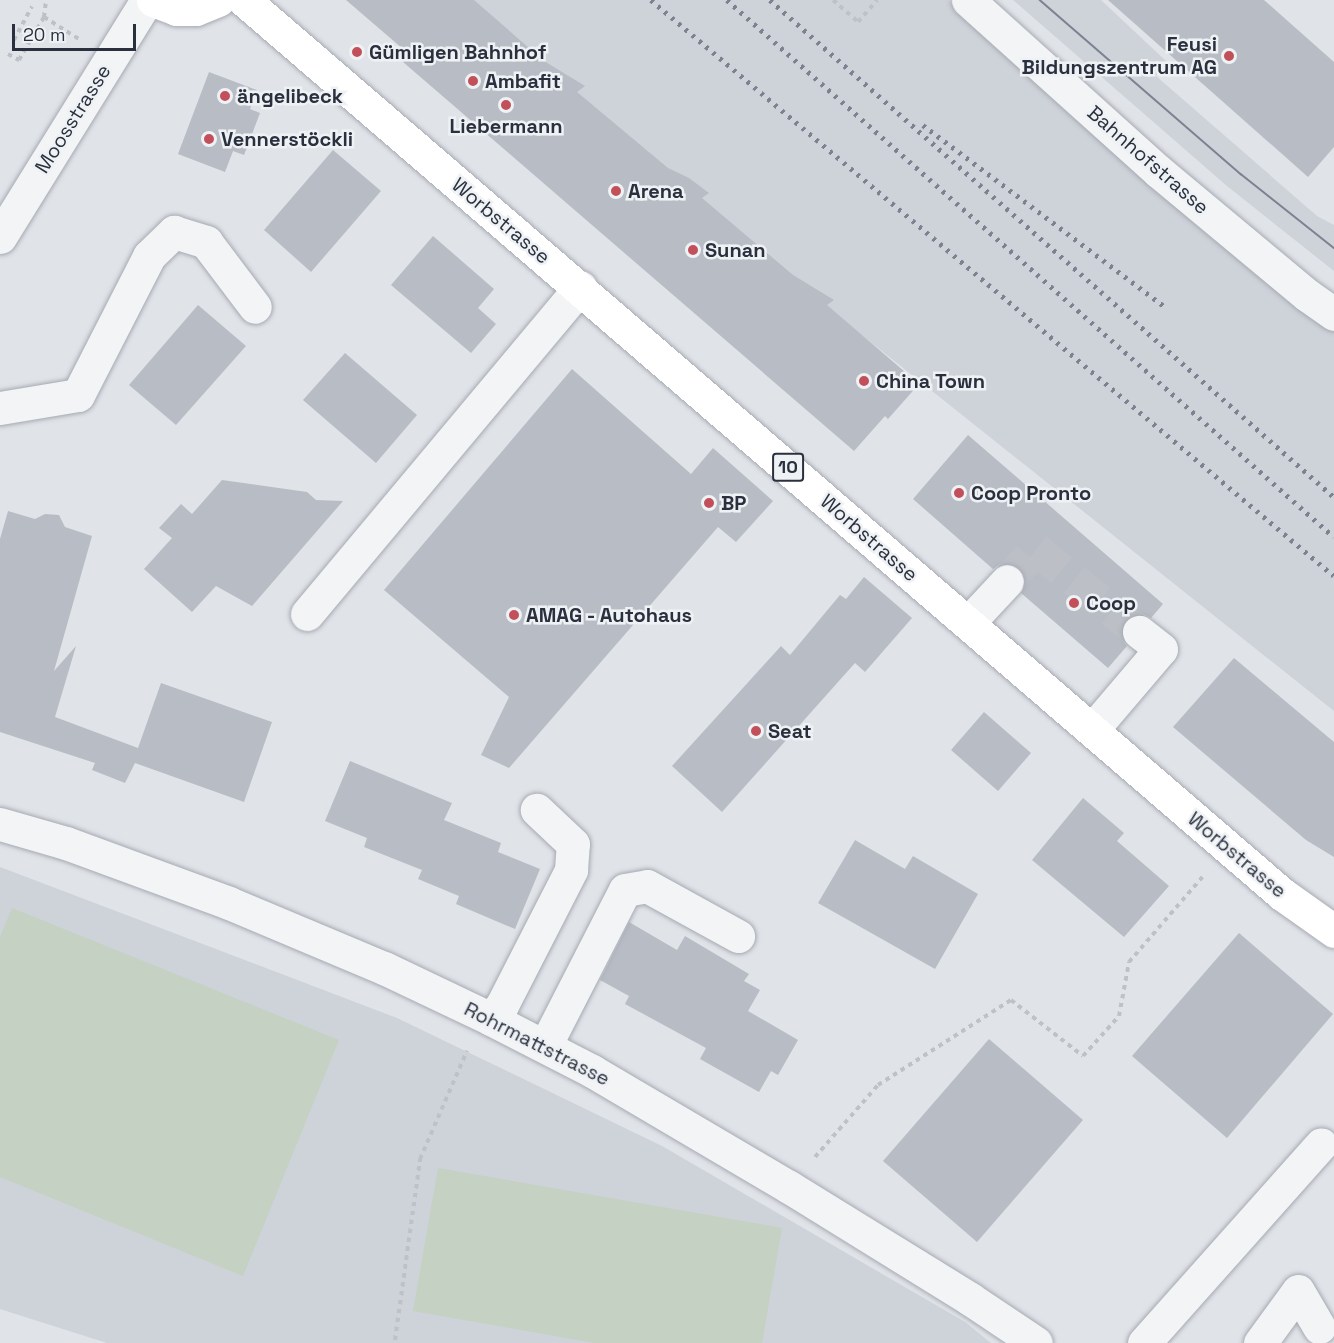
<!DOCTYPE html>
<html>
<head>
<meta charset="utf-8">
<style>
	body { margin:0 }
	#map { position:relative; width:1334px; height:1343px; overflow:hidden; background:#e0e3e8; font-family:"Space Grotesk",sans-serif }
	div>[style] { position:absolute }
	.built>* { inset:0; background:#ced2d9 }
	.green>* { inset:0; background:#c5d1c2 }
	.building>* { inset:0; background:#b8bcc4 }
	.minor-tunnel>* { height:33px; margin-top:-16.5px; transform-origin:0; background:repeating-linear-gradient(90deg,#bcbfc6 0 33px,transparent 0 49px) }
	.path>* { height:4px; margin-top:-2px; transform-origin:0; background:repeating-linear-gradient(90deg,#bec1c6 0 4.5px,transparent 0 9px) }
	.roads { filter:drop-shadow(0 0 2px #a6aab2) drop-shadow(0 0 2px #a6aab2) }
	.minor>* { height:33px; margin:-16.5px; padding:0 16.5px; transform-origin:16.5px; border-radius:16.5px; background:#f2f4f6 }
	.major>* { height:33px; margin:-16.5px; padding:0 16.5px; transform-origin:16.5px; border-radius:16.5px; background:#fff }
	.tram>* { height:1.5px; margin:-0.75px; padding:0 0.75px; transform-origin:0.75px; border-radius:0.75px; background:#7b8290 }
	.rail>* { height:4.5px; margin-top:-2.25px; transform-origin:0; background:repeating-linear-gradient(90deg,#7b8290 0 3px,transparent 0 9px) }
	.dots>* { width:16px; height:16px; translate:-50% -50%; box-sizing:border-box; border:3px solid #eff2f5; border-radius:50% }
	span { translate:-50% -50%; white-space:nowrap; text-align:center; line-height:1.15; -webkit-text-stroke:5px #eff2f5; paint-order:stroke }
	.shield-label span { padding:2px 4px; background:#eff2f5; border:2px solid; border-radius:4px; -webkit-text-stroke-width:0 }
	.shield-label { font-size:18px; color:#2a303e; font-weight:700 }
	.poi-label { font-size:20px; color:#2a303e; font-weight:700 }
	.right { translate:-100% -50%; text-align:right }
	.left { translate:0 -50%; text-align:left }
	.street-label { font-size:20px; color:#2a303e }
	.scale { position:absolute; left:12px; top:24px; width:124px; height:27px; box-sizing:border-box; border:3px solid #2a303e; border-top:0; padding-left:8px; font-size:18px; line-height:21px; white-space:nowrap; color:#2a303e; -webkit-text-stroke:4px #eff2f5; paint-order:stroke }
</style>
</head>
<body>
<div id="map">
	<div class="built">
		<i style="clip-path:polygon(441px 0,948px 0,1334px 332px,1334px 711px)"></i>
		<i style="clip-path:polygon(1013px 0,1101px 0,1167px 62px,1156px 76px,1317px 216px,1334px 225px,1334px 271px,1227px 186px)"></i>
		<i style="clip-path:polygon(0 867px,397px 1018px,662px 1146px,965px 1322px,991px 1343px,107px 1343px,0 1309px)"></i>
	</div>
	<div class="green">
		<i style="clip-path:polygon(12px 908px,339px 1040px,243px 1276px,0 1177px,0 937px)"></i>
		<i style="clip-path:polygon(438px 1168px,782px 1228px,762px 1343px,595px 1343px,413px 1311px)"></i>
	</div>
	<div class="building">
		<i style="clip-path:polygon(346px 0,474px 0,544px 61px,585px 86px,577px 92px,668px 168px,689px 178px,709px 193px,702px 198px,793px 275px,834px 300px,827px 305px,919px 384px,888px 419px,885px 416px,854px 451px,403px 62px,410px 55px)"></i>
		<i style="clip-path:polygon(1108px 0,1264px 0,1334px 62px,1334px 147px,1308px 177px)"></i>
		<i style="clip-path:polygon(209px 72px,257px 90px,250px 109px,260px 113px,244px 155px,233px 151px,225px 172px,178px 154px)"></i>
		<i style="clip-path:polygon(333px 150px,381px 191px,311px 272px,264px 230px)"></i>
		<i style="clip-path:polygon(433px 236px,494px 289px,478px 308px,496px 324px,471px 353px,391px 285px)"></i>
		<i style="clip-path:polygon(198px 305px,246px 346px,176px 425px,129px 385px)"></i>
		<i style="clip-path:polygon(345px 353px,417px 415px,376px 463px,303px 400px)"></i>
		<i style="clip-path:polygon(572px 369px,691px 474px,713px 448px,773px 501px,736px 542px,718px 527px,509px 768px,481px 755px,509px 697px,384px 590px)"></i>
		<i style="clip-path:polygon(968px 435px,1163px 604px,1151px 618px,1141px 613px,1131px 615px,1125px 620px,1120px 630px,1122px 640px,1127px 646px,1108px 668px,1021px 593px,1025px 585px,1025px 576px,1019px 567px,1012px 563px,1002px 563px,993px 569px,913px 499px)"></i>
		<i style="clip-path:polygon(222px 480px,307px 492px,316px 500px,343px 501px,252px 606px,216px 586px,192px 612px,144px 569px,172px 538px,159px 528px,181px 504px,192px 514px)"></i>
		<i style="clip-path:polygon(8px 511px,35px 519px,45px 514px,59px 515px,65px 527px,92px 536px,54px 671px,76px 646px,55px 717px,138px 748px,161px 683px,272px 722px,244px 802px,135px 763px,125px 783px,92px 770px,95px 763px,0 732px,0 539px)"></i>
		<i style="clip-path:polygon(864px 577px,912px 618px,865px 672px,855px 663px,722px 812px,672px 766px,781px 646px,790px 655px,840px 595px,846px 599px)"></i>
		<i style="clip-path:polygon(1234px 658px,1334px 742px,1334px 857px,1306px 840px,1173px 727px)"></i>
		<i style="clip-path:polygon(984px 712px,1031px 753px,998px 791px,951px 750px)"></i>
		<i style="clip-path:polygon(350px 761px,452px 803px,444px 820px,501px 843px,498px 852px,540px 869px,515px 929px,456px 904px,459px 896px,418px 879px,422px 870px,364px 847px,367px 838px,325px 821px)"></i>
		<i style="clip-path:polygon(1083px 798px,1124px 833px,1117px 841px,1169px 886px,1124px 937px,1032px 860px)"></i>
		<i style="clip-path:polygon(855px 840px,905px 869px,913px 856px,978px 894px,935px 969px,818px 903px)"></i>
		<i style="clip-path:polygon(629px 922px,677px 950px,685px 936px,749px 974px,744px 981px,760px 990px,748px 1011px,798px 1040px,778px 1075px,771px 1071px,759px 1092px,700px 1059px,706px 1048px,625px 1004px,629px 996px,600px 980px)"></i>
		<i style="clip-path:polygon(1239px 933px,1333px 1014px,1227px 1138px,1132px 1056px)"></i>
		<i style="clip-path:polygon(989px 1039px,1083px 1120px,977px 1242px,883px 1161px)"></i>
	</div>
	<div class="minor-tunnel">
		<i style="left:1007px;top:581px;width:43px;rotate:-47.8deg"></i>
		<i style="left:1036px;top:549px;width:132px;rotate:38.9deg"></i>
	</div>
	<div class="path">
		<i style="left:833px;top:0;width:33px;rotate:41deg"></i>
		<i style="left:858px;top:22px;width:29px;rotate:-49deg"></i>
		<i style="left:44px;top:17px;width:17px;rotate:-83deg"></i>
		<i style="left:14px;top:40px;width:38px;rotate:-62deg"></i>
		<i style="left:8px;top:54px;width:13px;rotate:29deg"></i>
		<i style="left:19px;top:60px;width:50px;rotate:-59.8deg"></i>
		<i style="left:44px;top:17px;width:41px;rotate:32.2deg"></i>
		<i style="left:815px;top:1157px;width:96px;rotate:-48.8deg"></i>
		<i style="left:878px;top:1085px;width:158px;rotate:-32.6deg"></i>
		<i style="left:1011px;top:1000px;width:91px;rotate:37.9deg"></i>
		<i style="left:1083px;top:1056px;width:54px;rotate:-48deg"></i>
		<i style="left:1119px;top:1016px;width:55px;rotate:-79.5deg"></i>
		<i style="left:1129px;top:962px;width:115px;rotate:-49.2deg"></i>
		<i style="left:395px;top:1340px;width:183px;rotate:-82.1deg"></i>
		<i style="left:420px;top:1159px;width:118px;rotate:-66.5deg"></i>
	</div>
	<div class="roads">
		<div class="minor">
			<i style="left:968px;top:0;width:256px;rotate:42deg"></i>
			<i style="left:1158px;top:171px;width:194px;rotate:39.8deg"></i>
			<i style="left:1307px;top:295px;width:33px;rotate:35deg"></i>
			<i style="left:0;top:237px;width:279px;rotate:-58.2deg"></i>
			<i style="left:0;top:408px;width:79px;rotate:-9.5deg"></i>
			<i style="left:78px;top:395px;width:156px;rotate:-62.9deg"></i>
			<i style="left:149px;top:256px;width:35px;rotate:-44deg"></i>
			<i style="left:174px;top:232px;width:34px;rotate:17deg"></i>
			<i style="left:206px;top:242px;width:81px;rotate:53deg"></i>
			<i style="left:307px;top:614px;width:426px;rotate:-50.1deg"></i>
			<i style="left:968px;top:623px;width:57px;rotate:-47.1deg"></i>
			<i style="left:1092px;top:730px;width:106px;rotate:-49.6deg"></i>
			<i style="left:1161px;top:649px;width:28px;rotate:-142deg"></i>
			<i style="left:0;top:824px;width:69px;rotate:16.1deg"></i>
			<i style="left:66px;top:843px;width:174px;rotate:20.2deg"></i>
			<i style="left:229px;top:903px;width:168px;rotate:22.8deg"></i>
			<i style="left:384px;top:968px;width:119px;rotate:25.5deg"></i>
			<i style="left:491px;top:1019px;width:114px;rotate:27.2deg"></i>
			<i style="left:592px;top:1071px;width:229px;rotate:30.5deg"></i>
			<i style="left:789px;top:1187px;width:213px;rotate:31.7deg"></i>
			<i style="left:970px;top:1299px;width:79px;rotate:33.7deg"></i>
			<i style="left:491px;top:1019px;width:18px;rotate:-52deg"></i>
			<i style="left:502px;top:1005px;width:152px;rotate:-62.9deg"></i>
			<i style="left:571px;top:870px;width:26px;rotate:-86deg"></i>
			<i style="left:573px;top:844px;width:50px;rotate:-136.6deg"></i>
			<i style="left:545px;top:1046px;width:175px;rotate:-62.9deg"></i>
			<i style="left:625px;top:890px;width:22px;rotate:-10deg"></i>
			<i style="left:647px;top:886px;width:104px;rotate:28.8deg"></i>
			<i style="left:1144px;top:1343px;width:266px;rotate:-48.3deg"></i>
			<i style="left:1260px;top:1343px;width:64px;rotate:-53.8deg"></i>
			<i style="left:1298px;top:1291px;width:42px;rotate:59.7deg"></i>
		</div>
		<div class="major">
			<i style="left:153px;top:0;width:25px;rotate:21deg"></i>
			<i style="left:176px;top:9px;width:20px"></i>
			<i style="left:196px;top:9px;width:24px;rotate:-22deg"></i>
			<i style="left:244px;top:0;width:1370px;rotate:40.74deg"></i>
			<i style="left:1282px;top:894px;width:64px;rotate:35.4deg"></i>
		</div>
	</div>
	<div class="tram">
		<i style="left:1040px;top:0;width:266px;rotate:40.9deg"></i>
		<i style="left:1241px;top:174px;width:119px;rotate:38.5deg"></i>
	</div>
	<div class="rail">
		<i style="left:651px;top:0;width:893px;rotate:40.14deg"></i>
		<i style="left:727px;top:0;width:810px;rotate:41.5deg"></i>
		<i style="left:770px;top:0;width:752px;rotate:41.39deg"></i>
		<i style="left:923px;top:125px;width:301px;rotate:36.9deg"></i>
	</div>
	<div class="dots">
		<i style="left:357px;top:52px;background:#c2505b"></i>
		<i style="left:1229px;top:56px;background:#c2505b"></i>
		<i style="left:473px;top:81px;background:#c2505b"></i>
		<i style="left:225px;top:96px;background:#c2505b"></i>
		<i style="left:506px;top:105px;background:#c2505b"></i>
		<i style="left:209px;top:139px;background:#c2505b"></i>
		<i style="left:616px;top:191px;background:#c2505b"></i>
		<i style="left:693px;top:250px;background:#c2505b"></i>
		<i style="left:864px;top:381px;background:#c2505b"></i>
		<i style="left:959px;top:493px;background:#c2505b"></i>
		<i style="left:709px;top:503px;background:#c2505b"></i>
		<i style="left:1074px;top:603px;background:#c2505b"></i>
		<i style="left:514px;top:615px;background:#c2505b"></i>
		<i style="left:756px;top:731px;background:#c2505b"></i>
	</div>
	<div class="shield-label">
		<span style="left:788px;top:467px">10</span>
	</div>
	<div class="poi-label">
		<span class="right" style="left:1217px;top:56px">Feusi<br>Bildungszentrum AG</span>
		<span class="left" style="left:369px;top:52px">Gümligen Bahnhof</span>
		<span class="left" style="left:485px;top:81px">Ambafit</span>
		<span class="left" style="left:237px;top:96px">ängelibeck</span>
		<span style="left:506px;top:126px">Liebermann</span>
		<span class="left" style="left:221px;top:139px">Vennerstöckli</span>
		<span class="left" style="left:628px;top:191px">Arena</span>
		<span class="left" style="left:705px;top:250px">Sunan</span>
		<span class="left" style="left:876px;top:381px">China Town</span>
		<span class="left" style="left:971px;top:493px">Coop Pronto</span>
		<span class="left" style="left:721px;top:503px">BP</span>
		<span class="left" style="left:1086px;top:603px">Coop</span>
		<span class="left" style="left:526px;top:615px">AMAG - Autohaus</span>
		<span class="left" style="left:768px;top:731px">Seat</span>
	</div>
	<div class="street-label">
		<span style="left:73px;top:119px;rotate:-58deg">Moosstrasse</span>
		<span style="left:1148px;top:160px;rotate:41deg">Bahnhofstrasse</span>
		<span style="left:501px;top:221px;rotate:40deg">Worbstrasse</span>
		<span style="left:869px;top:538px;rotate:41deg">Worbstrasse</span>
		<span style="left:1237px;top:855px;rotate:40deg">Worbstrasse</span>
		<span style="left:537px;top:1044px;rotate:27deg">Rohrmattstrasse</span>
	</div>
	<div class="scale">20 m</div>
</div>
</body>
</html>
